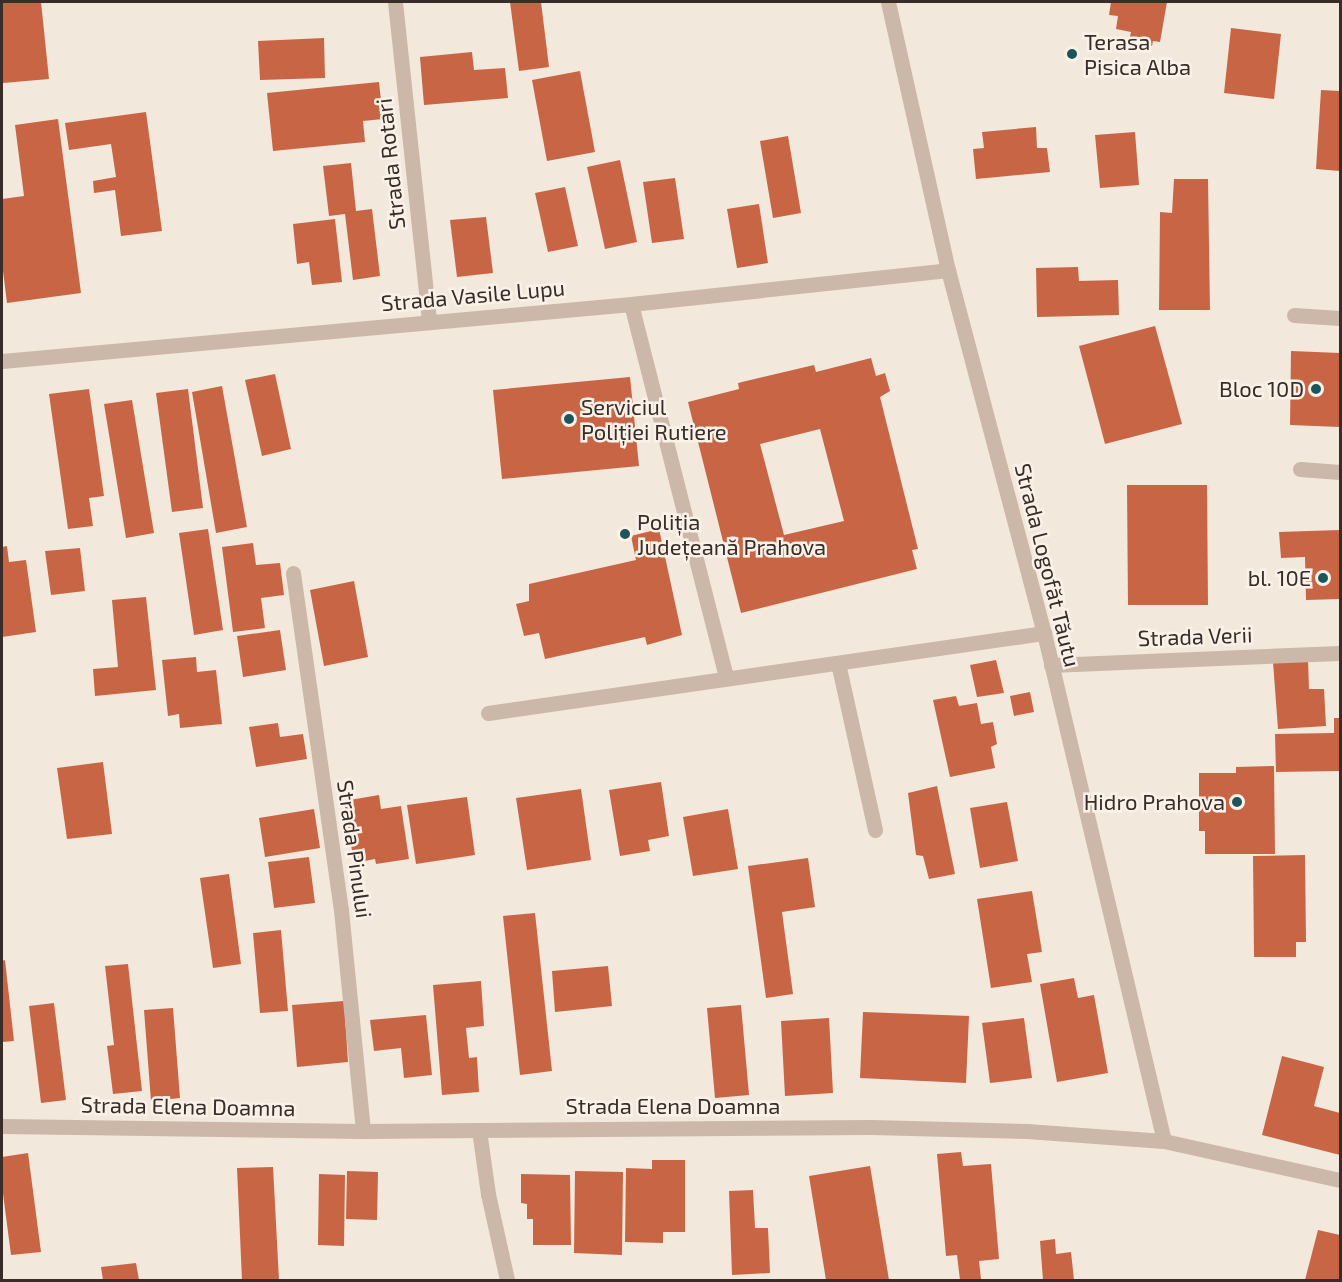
<!DOCTYPE html>
<html>
<head>
<meta charset="utf-8">
<style>
	body { margin:0 }
	#map { position:relative; width:1342px; height:1282px; overflow:hidden; background:#f3e8dc; font-family:"Exo 2",sans-serif }
	div>[style] { position:absolute }
	.building>* { inset:0; background:#c86544 }
	.minor>* { height:15px; margin:-7.5px; padding:0 7.5px; transform-origin:7.5px; border-radius:7.5px; background:#cbb8a8 }
	.dots>* { width:16px; height:16px; translate:-50% -50%; box-sizing:border-box; border:3px solid #faf2e9; border-radius:50% }
	span { translate:-50% -50%; white-space:nowrap; text-align:center; line-height:1.15; -webkit-text-stroke:5px #faf2e9; paint-order:stroke }
	.poi-label { font-size:22px; color:#382d28 }
	.left { translate:0 -50%; text-align:left }
	.right { translate:-100% -50%; text-align:right }
	.street-label { font-size:22px; color:#382d28 }
	.frame { position:absolute; inset:0; border:3px solid #382d28; pointer-events:none }
</style>
</head>
<body>
<div id="map">
	<div class="building">
		<i style="clip-path:polygon(2px 2px,41px 2px,49px 79px,3px 83px)"></i>
		<i style="clip-path:polygon(510px 2px,541px 2px,549px 67px,519px 71px)"></i>
		<i style="clip-path:polygon(1111px 2px,1167px 2px,1160px 42px,1153px 41px,1152px 46px,1129px 42px,1131px 32px,1116px 29px,1118px 16px,1109px 15px)"></i>
		<i style="clip-path:polygon(1231px 28px,1281px 34px,1274px 99px,1224px 93px)"></i>
		<i style="clip-path:polygon(324px 38px,325px 78px,260px 80px,258px 41px)"></i>
		<i style="clip-path:polygon(472px 52px,474px 70px,505px 68px,508px 98px,424px 105px,420px 57px)"></i>
		<i style="clip-path:polygon(580px 71px,595px 152px,547px 161px,532px 80px)"></i>
		<i style="clip-path:polygon(379px 82px,383px 119px,363px 121px,365px 142px,273px 151px,267px 93px)"></i>
		<i style="clip-path:polygon(1321px 90px,1340px 91px,1340px 171px,1316px 169px)"></i>
		<i style="clip-path:polygon(146px 112px,162px 231px,121px 236px,115px 190px,94px 193px,93px 181px,116px 177px,111px 144px,69px 150px,65px 123px)"></i>
		<i style="clip-path:polygon(58px 119px,81px 293px,7px 303px,2px 263px,2px 199px,24px 196px,15px 125px)"></i>
		<i style="clip-path:polygon(1036px 127px,1037px 148px,1047px 148px,1050px 172px,976px 179px,973px 149px,984px 148px,982px 132px)"></i>
		<i style="clip-path:polygon(1135px 132px,1139px 185px,1100px 188px,1095px 135px)"></i>
		<i style="clip-path:polygon(788px 136px,801px 213px,773px 218px,760px 141px)"></i>
		<i style="clip-path:polygon(620px 160px,637px 242px,605px 249px,587px 167px)"></i>
		<i style="clip-path:polygon(351px 163px,356px 211px,372px 209px,380px 276px,353px 280px,345px 214px,329px 216px,323px 166px)"></i>
		<i style="clip-path:polygon(675px 178px,684px 239px,652px 243px,643px 182px)"></i>
		<i style="clip-path:polygon(1174px 179px,1208px 179px,1210px 310px,1159px 310px,1160px 212px,1172px 213px)"></i>
		<i style="clip-path:polygon(565px 187px,578px 246px,548px 252px,535px 193px)"></i>
		<i style="clip-path:polygon(759px 204px,768px 263px,737px 268px,727px 209px)"></i>
		<i style="clip-path:polygon(486px 217px,493px 273px,457px 277px,450px 220px)"></i>
		<i style="clip-path:polygon(335px 219px,342px 282px,312px 285px,309px 262px,297px 264px,293px 224px)"></i>
		<i style="clip-path:polygon(1078px 267px,1079px 281px,1118px 280px,1119px 315px,1037px 317px,1036px 268px)"></i>
		<i style="clip-path:polygon(1155px 326px,1182px 424px,1105px 444px,1079px 346px)"></i>
		<i style="clip-path:polygon(1291px 351px,1340px 353px,1340px 427px,1290px 425px)"></i>
		<i style="clip-path:polygon(evenodd,871px 358px,876px 376px,885px 373px,890px 391px,880px 397px,918px 549px,912px 550px,917px 569px,741px 613px,688px 402px,739px 389px,738px 383px,814px 365px,816px 372px,871px 358px,820px 429px,844px 521px,784px 535px,760px 444px,820px 429px)"></i>
		<i style="clip-path:polygon(275px 374px,291px 449px,262px 456px,245px 380px)"></i>
		<i style="clip-path:polygon(630px 377px,639px 466px,502px 479px,493px 390px)"></i>
		<i style="clip-path:polygon(222px 386px,247px 527px,216px 533px,192px 392px)"></i>
		<i style="clip-path:polygon(89px 389px,104px 496px,89px 498px,93px 526px,68px 529px,49px 394px)"></i>
		<i style="clip-path:polygon(188px 389px,203px 508px,172px 512px,156px 393px)"></i>
		<i style="clip-path:polygon(132px 400px,154px 533px,126px 538px,104px 404px)"></i>
		<i style="clip-path:polygon(1127px 485px,1207px 485px,1208px 605px,1128px 605px)"></i>
		<i style="clip-path:polygon(208px 529px,223px 630px,194px 635px,179px 533px)"></i>
		<i style="clip-path:polygon(659px 529px,682px 635px,647px 645px,645px 637px,545px 659px,539px 633px,524px 636px,516px 604px,529px 601px,529px 584px,636px 560px,631px 536px)"></i>
		<i style="clip-path:polygon(1340px 530px,1340px 599px,1306px 600px,1305px 557px,1281px 558px,1279px 532px)"></i>
		<i style="clip-path:polygon(253px 543px,256px 565px,280px 563px,284px 595px,261px 598px,265px 628px,233px 632px,222px 547px)"></i>
		<i style="clip-path:polygon(7px 546px,9px 562px,26px 560px,36px 632px,2px 637px,2px 547px)"></i>
		<i style="clip-path:polygon(80px 548px,85px 591px,51px 595px,45px 551px)"></i>
		<i style="clip-path:polygon(354px 581px,368px 657px,324px 666px,310px 590px)"></i>
		<i style="clip-path:polygon(146px 597px,156px 690px,95px 696px,93px 669px,118px 667px,112px 600px)"></i>
		<i style="clip-path:polygon(280px 630px,286px 670px,243px 677px,237px 636px)"></i>
		<i style="clip-path:polygon(196px 657px,197px 672px,216px 670px,222px 724px,180px 728px,179px 714px,168px 716px,162px 660px)"></i>
		<i style="clip-path:polygon(996px 660px,1004px 693px,977px 697px,970px 665px)"></i>
		<i style="clip-path:polygon(1308px 660px,1309px 689px,1324px 689px,1326px 726px,1278px 729px,1273px 662px)"></i>
		<i style="clip-path:polygon(1030px 692px,1034px 712px,1014px 716px,1010px 696px)"></i>
		<i style="clip-path:polygon(956px 696px,959px 706px,977px 703px,981px 724px,993px 722px,997px 744px,991px 747px,995px 768px,950px 777px,933px 700px)"></i>
		<i style="clip-path:polygon(1334px 718px,1340px 718px,1340px 771px,1276px 772px,1275px 734px,1334px 733px)"></i>
		<i style="clip-path:polygon(278px 723px,280px 737px,303px 734px,307px 759px,256px 767px,249px 727px)"></i>
		<i style="clip-path:polygon(103px 762px,112px 834px,67px 839px,57px 768px)"></i>
		<i style="clip-path:polygon(1274px 766px,1275px 854px,1205px 854px,1205px 831px,1199px 831px,1199px 773px,1236px 773px,1236px 767px)"></i>
		<i style="clip-path:polygon(661px 782px,669px 836px,648px 840px,650px 851px,620px 856px,609px 790px)"></i>
		<i style="clip-path:polygon(937px 786px,955px 874px,929px 879px,923px 856px,916px 855px,908px 793px)"></i>
		<i style="clip-path:polygon(581px 789px,591px 860px,527px 870px,516px 798px)"></i>
		<i style="clip-path:polygon(379px 795px,381px 809px,401px 806px,409px 859px,376px 864px,375px 859px,354px 863px,344px 801px)"></i>
		<i style="clip-path:polygon(467px 797px,475px 855px,416px 864px,407px 805px)"></i>
		<i style="clip-path:polygon(1007px 802px,1018px 861px,980px 868px,970px 808px)"></i>
		<i style="clip-path:polygon(314px 809px,320px 848px,265px 857px,259px 818px)"></i>
		<i style="clip-path:polygon(728px 809px,738px 869px,693px 876px,683px 817px)"></i>
		<i style="clip-path:polygon(1305px 855px,1306px 942px,1296px 942px,1296px 957px,1254px 957px,1253px 856px)"></i>
		<i style="clip-path:polygon(309px 857px,315px 903px,274px 908px,268px 862px)"></i>
		<i style="clip-path:polygon(808px 858px,815px 907px,782px 912px,793px 994px,766px 998px,748px 866px)"></i>
		<i style="clip-path:polygon(229px 874px,241px 964px,213px 968px,200px 878px)"></i>
		<i style="clip-path:polygon(1032px 891px,1042px 952px,1027px 954px,1032px 982px,991px 988px,977px 899px)"></i>
		<i style="clip-path:polygon(535px 913px,552px 1071px,520px 1075px,503px 916px)"></i>
		<i style="clip-path:polygon(281px 930px,288px 1011px,260px 1013px,253px 933px)"></i>
		<i style="clip-path:polygon(5px 960px,14px 1041px,2px 1042px,2px 961px)"></i>
		<i style="clip-path:polygon(128px 964px,142px 1091px,113px 1094px,107px 1046px,114px 1045px,105px 966px)"></i>
		<i style="clip-path:polygon(608px 966px,612px 1006px,555px 1012px,552px 971px)"></i>
		<i style="clip-path:polygon(1074px 978px,1078px 998px,1094px 995px,1108px 1073px,1057px 1082px,1040px 984px)"></i>
		<i style="clip-path:polygon(481px 981px,484px 1026px,466px 1028px,469px 1058px,477px 1057px,479px 1092px,442px 1095px,433px 985px)"></i>
		<i style="clip-path:polygon(344px 1001px,348px 1062px,297px 1067px,292px 1005px)"></i>
		<i style="clip-path:polygon(54px 1003px,66px 1100px,41px 1103px,29px 1006px)"></i>
		<i style="clip-path:polygon(741px 1005px,749px 1095px,715px 1098px,707px 1008px)"></i>
		<i style="clip-path:polygon(173px 1008px,180px 1098px,151px 1101px,144px 1010px)"></i>
		<i style="clip-path:polygon(863px 1012px,969px 1016px,966px 1083px,860px 1078px)"></i>
		<i style="clip-path:polygon(426px 1015px,432px 1075px,404px 1078px,401px 1048px,374px 1051px,370px 1020px)"></i>
		<i style="clip-path:polygon(829px 1018px,833px 1093px,785px 1096px,781px 1021px)"></i>
		<i style="clip-path:polygon(1024px 1018px,1032px 1078px,990px 1083px,982px 1023px)"></i>
		<i style="clip-path:polygon(1282px 1056px,1324px 1067px,1314px 1106px,1340px 1113px,1340px 1155px,1262px 1135px)"></i>
		<i style="clip-path:polygon(961px 1152px,963px 1166px,991px 1164px,999px 1259px,979px 1261px,981px 1279px,960px 1280px,957px 1255px,946px 1256px,937px 1154px)"></i>
		<i style="clip-path:polygon(28px 1153px,41px 1252px,11px 1255px,2px 1186px,2px 1157px)"></i>
		<i style="clip-path:polygon(652px 1160px,685px 1160px,685px 1232px,663px 1232px,663px 1243px,625px 1242px,626px 1168px,652px 1169px)"></i>
		<i style="clip-path:polygon(870px 1166px,889px 1280px,826px 1280px,809px 1176px)"></i>
		<i style="clip-path:polygon(273px 1167px,279px 1280px,242px 1280px,237px 1168px)"></i>
		<i style="clip-path:polygon(347px 1171px,378px 1172px,377px 1220px,346px 1219px)"></i>
		<i style="clip-path:polygon(575px 1171px,623px 1172px,622px 1255px,574px 1253px)"></i>
		<i style="clip-path:polygon(319px 1174px,345px 1175px,344px 1246px,318px 1245px)"></i>
		<i style="clip-path:polygon(521px 1174px,570px 1175px,571px 1245px,533px 1245px,533px 1219px,527px 1219px,527px 1204px,521px 1203px)"></i>
		<i style="clip-path:polygon(753px 1190px,755px 1228px,768px 1228px,770px 1273px,732px 1275px,729px 1191px)"></i>
		<i style="clip-path:polygon(1318px 1230px,1340px 1235px,1340px 1280px,1305px 1280px)"></i>
		<i style="clip-path:polygon(1055px 1239px,1056px 1254px,1071px 1252px,1074px 1280px,1043px 1280px,1040px 1241px)"></i>
		<i style="clip-path:polygon(136px 1263px,139px 1280px,103px 1280px,101px 1267px)"></i>
	</div>
	<div class="minor">
		<i style="left:395px;top:2px;width:322px;rotate:83.9deg"></i>
		<i style="left:888px;top:2px;width:275px;rotate:77.4deg"></i>
		<i style="left:948px;top:270px;width:375px;rotate:75.2deg"></i>
		<i style="left:1044px;top:633px;width:522px;rotate:76.71deg"></i>
		<i style="left:631px;top:304px;width:385px;rotate:75.7deg"></i>
		<i style="left:1294px;top:315px;width:46px;rotate:3.7deg"></i>
		<i style="left:2px;top:361px;width:632px;rotate:-5.18deg"></i>
		<i style="left:631px;top:304px;width:319px;rotate:-6.1deg"></i>
		<i style="left:1300px;top:469px;width:40px;rotate:4.3deg"></i>
		<i style="left:293px;top:573px;width:340px;rotate:81.9deg"></i>
		<i style="left:341px;top:910px;width:222px;rotate:84.3deg"></i>
		<i style="left:838px;top:663px;width:171px;rotate:77.5deg"></i>
		<i style="left:1051px;top:665px;width:289px;rotate:-2.4deg"></i>
		<i style="left:488px;top:713px;width:562px;rotate:-8.19deg"></i>
		<i style="left:2px;top:1126px;width:361px;rotate:0.8deg"></i>
		<i style="left:363px;top:1131px;width:508px;rotate:-0.45deg"></i>
		<i style="left:871px;top:1127px;width:156px;rotate:1.5deg"></i>
		<i style="left:1027px;top:1131px;width:137px;rotate:4.2deg"></i>
		<i style="left:1164px;top:1141px;width:180px;rotate:12.5deg"></i>
		<i style="left:479px;top:1130px;width:65px;rotate:82deg"></i>
		<i style="left:488px;top:1194px;width:88px;rotate:77.5deg"></i>
	</div>
	<div class="dots">
		<i style="left:1072px;top:54px;background:#1d565a"></i>
		<i style="left:1316px;top:389px;background:#1d565a"></i>
		<i style="left:569px;top:419px;background:#1d565a"></i>
		<i style="left:625px;top:534px;background:#1d565a"></i>
		<i style="left:1323px;top:578px;background:#1d565a"></i>
		<i style="left:1237px;top:802px;background:#1d565a"></i>
	</div>
	<div class="poi-label">
		<span class="left" style="left:1084px;top:54px">Terasa<br>Pisica Alba</span>
		<span class="right" style="left:1304px;top:389px">Bloc 10D</span>
		<span class="left" style="left:581px;top:419px">Serviciul<br>Poliției Rutiere</span>
		<span class="left" style="left:637px;top:534px">Poliția<br>Județeană Prahova</span>
		<span class="right" style="left:1311px;top:578px">bl. 10E</span>
		<span class="right" style="left:1225px;top:802px">Hidro Prahova</span>
	</div>
	<div class="street-label">
		<span style="left:390px;top:164px;rotate:-96deg">Strada Rotari</span>
		<span style="left:473px;top:295px;rotate:-5deg">Strada Vasile Lupu</span>
		<span style="left:1048px;top:565px;rotate:76deg">Strada Logofăt Tăutu</span>
		<span style="left:1195px;top:636px;rotate:-2deg">Strada Verii</span>
		<span style="left:355px;top:849px;rotate:82deg">Strada Pinului</span>
		<span style="left:188px;top:1106px;rotate:1deg">Strada Elena Doamna</span>
		<span style="left:673px;top:1106px">Strada Elena Doamna</span>
	</div>
	<div class="frame"></div>
</div>
</body>
</html>
